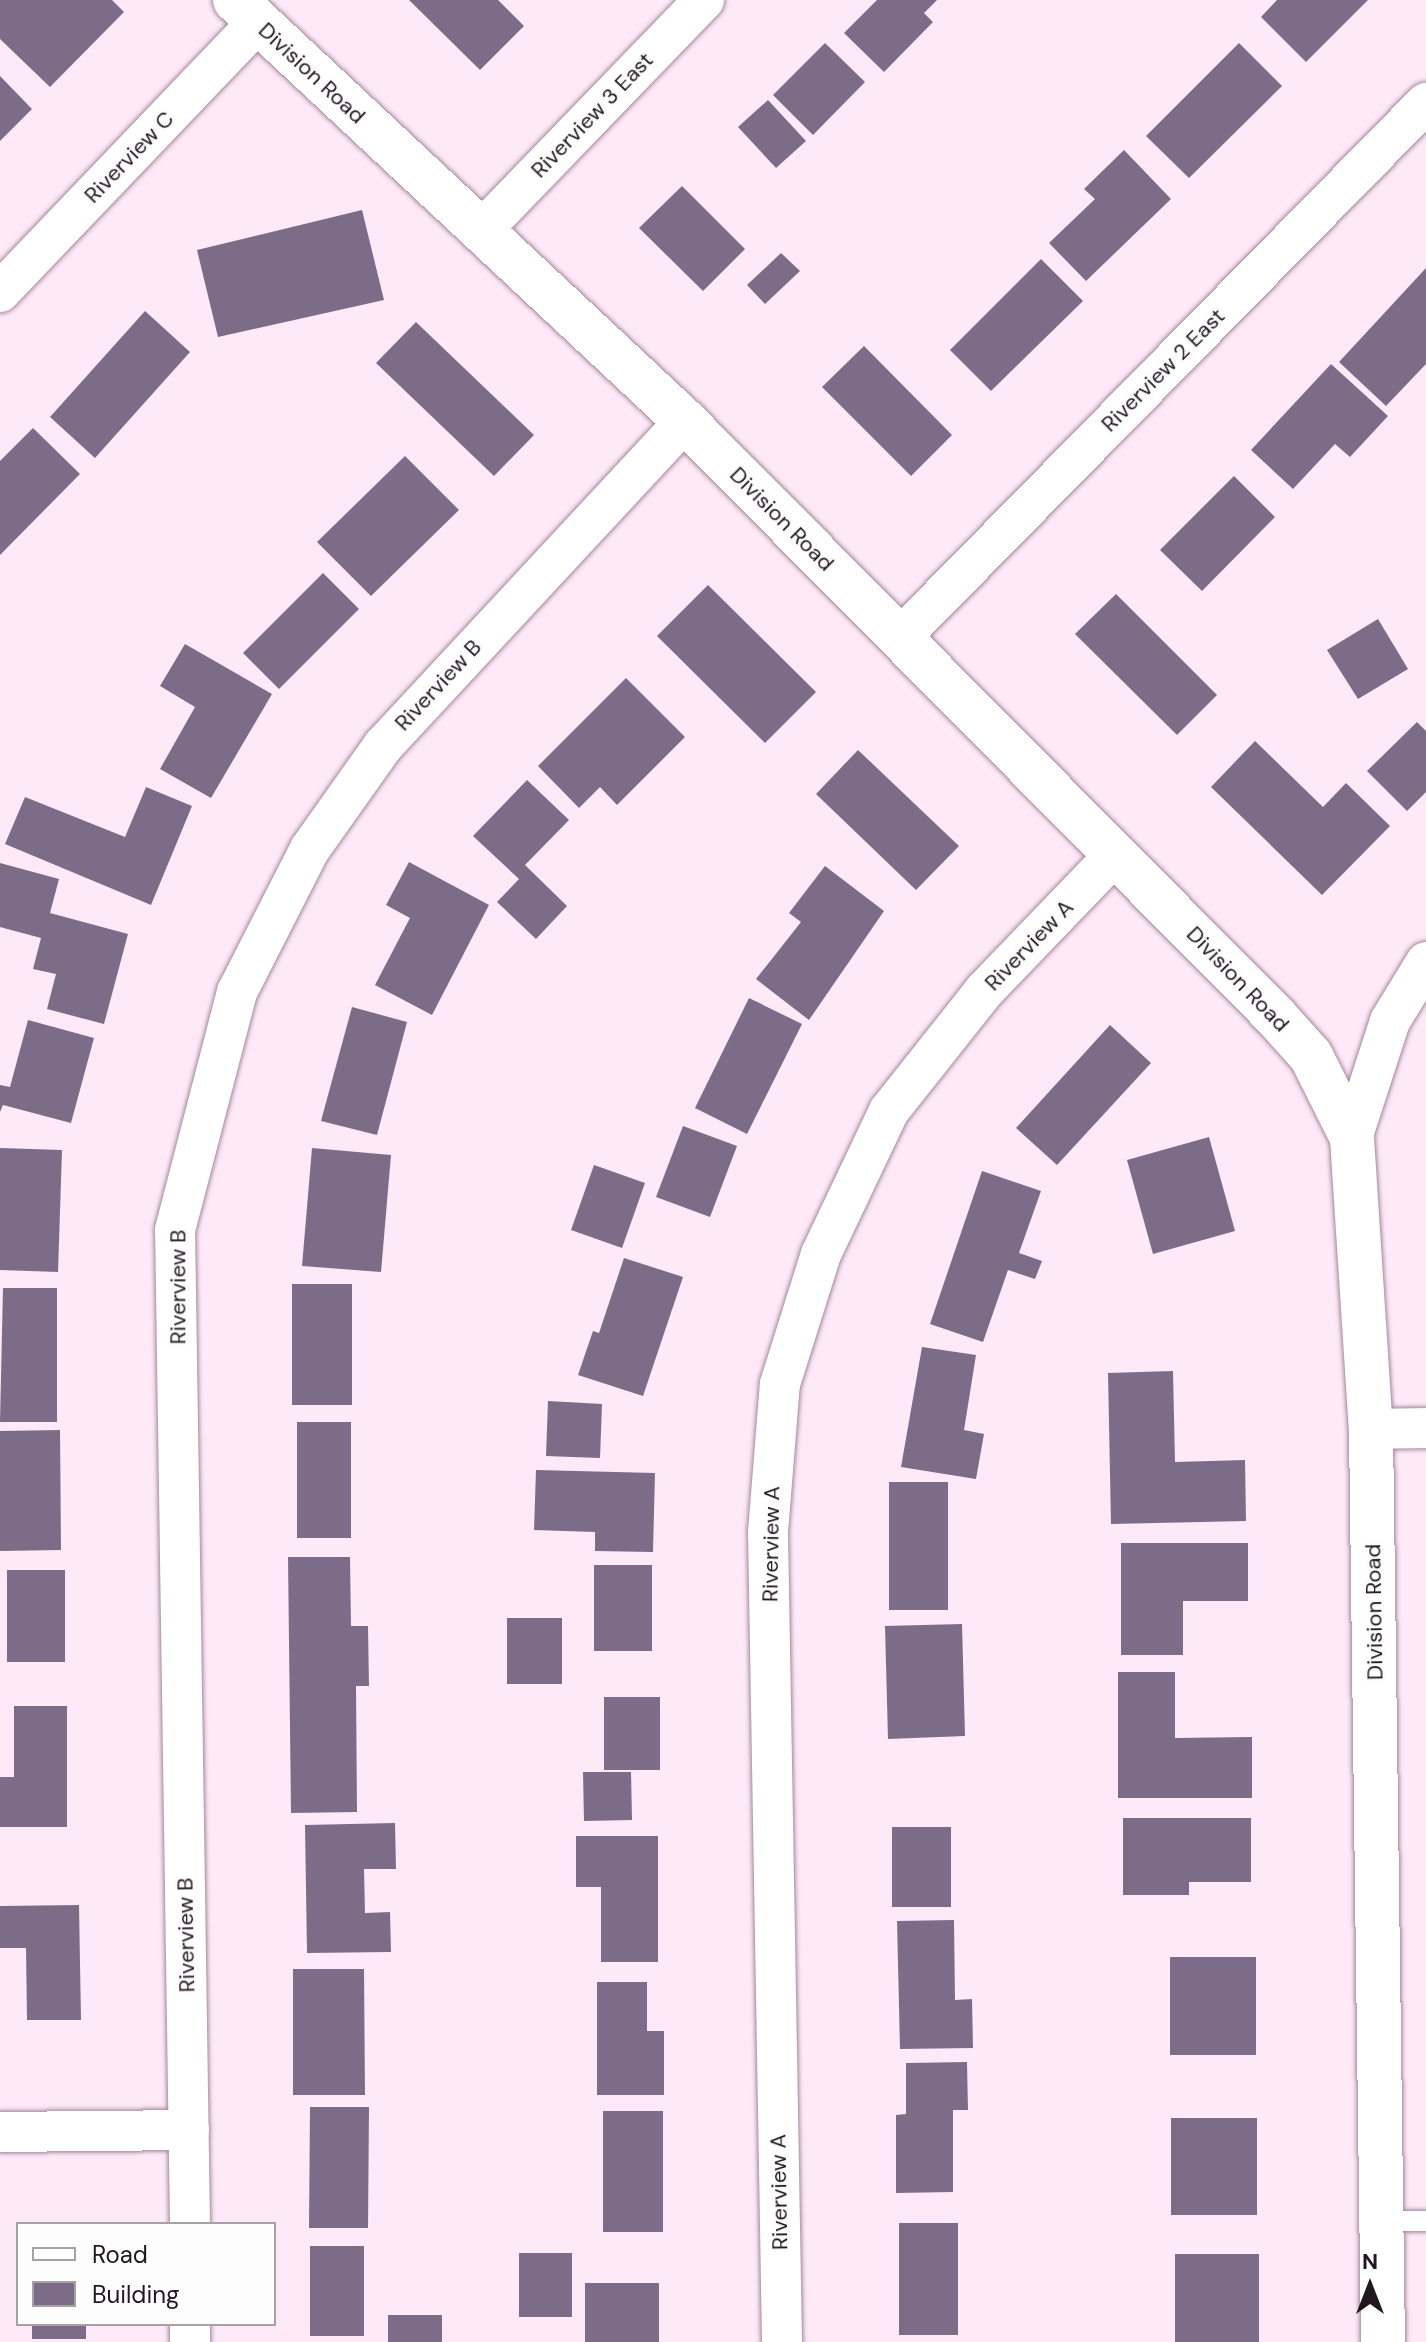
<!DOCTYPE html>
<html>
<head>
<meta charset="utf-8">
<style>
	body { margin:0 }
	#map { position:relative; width:1426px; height:2342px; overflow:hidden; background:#fde9f7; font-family:"DM Sans",sans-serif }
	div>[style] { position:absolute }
	.building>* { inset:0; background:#7d6c88 }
	.roads { filter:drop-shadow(0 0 2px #a4879c) drop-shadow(0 0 2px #a4879c) }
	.lane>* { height:20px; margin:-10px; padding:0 10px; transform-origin:10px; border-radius:10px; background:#fff }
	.street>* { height:40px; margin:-20px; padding:0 20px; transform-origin:20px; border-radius:20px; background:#fff }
	.secondary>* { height:44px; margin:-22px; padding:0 22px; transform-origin:22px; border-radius:22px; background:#fff }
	span { translate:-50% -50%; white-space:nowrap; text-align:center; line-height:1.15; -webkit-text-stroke:7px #fdfdfd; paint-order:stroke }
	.street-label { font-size:22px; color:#22171f }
	.legend { position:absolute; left:16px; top:2222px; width:260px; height:104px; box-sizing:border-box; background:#fdfdfd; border:2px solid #a5a1a4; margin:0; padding:10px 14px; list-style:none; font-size:24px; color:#22171f }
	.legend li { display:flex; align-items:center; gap:16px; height:40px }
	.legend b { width:40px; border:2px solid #a5a1a4 }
	.north { position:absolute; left:1330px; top:2246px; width:80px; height:80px; -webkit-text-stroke:6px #fdfdfd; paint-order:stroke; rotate:0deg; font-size:22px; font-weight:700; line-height:32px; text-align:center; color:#22171f }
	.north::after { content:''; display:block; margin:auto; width:28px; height:36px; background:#22171f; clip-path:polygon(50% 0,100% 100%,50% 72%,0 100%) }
</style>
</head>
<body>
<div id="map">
	<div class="building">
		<i style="clip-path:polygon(0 0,112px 0,124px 12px,50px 87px,0 39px)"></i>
		<i style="clip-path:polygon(409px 0,498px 0,524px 26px,480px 70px)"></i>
		<i style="clip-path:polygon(877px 0,937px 0,924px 13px,933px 22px,884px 72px,844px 33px)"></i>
		<i style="clip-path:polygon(1277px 0,1368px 0,1306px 62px,1261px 17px)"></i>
		<i style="clip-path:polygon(825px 43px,865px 82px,813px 135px,773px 95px)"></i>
		<i style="clip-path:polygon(1239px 43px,1282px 86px,1189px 178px,1146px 136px)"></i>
		<i style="clip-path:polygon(0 76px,32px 109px,0 141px)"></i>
		<i style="clip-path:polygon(768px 100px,806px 141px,776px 168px,738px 127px)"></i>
		<i style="clip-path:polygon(1124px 150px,1171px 199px,1086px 281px,1049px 243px,1095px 199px,1084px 189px)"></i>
		<i style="clip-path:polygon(682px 186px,745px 249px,703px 291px,639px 228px)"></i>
		<i style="clip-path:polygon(362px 210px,384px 300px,218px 337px,197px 250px)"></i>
		<i style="clip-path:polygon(781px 253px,800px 271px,765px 304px,747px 285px)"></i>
		<i style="clip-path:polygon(1041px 259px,1083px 301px,991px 391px,950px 350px)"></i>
		<i style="clip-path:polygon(1426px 268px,1426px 364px,1386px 406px,1339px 362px)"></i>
		<i style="clip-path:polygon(145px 311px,190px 352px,95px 458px,50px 417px)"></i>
		<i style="clip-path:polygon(416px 322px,534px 435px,494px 476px,376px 363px)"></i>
		<i style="clip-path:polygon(864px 346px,952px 435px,911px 476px,822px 387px)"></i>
		<i style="clip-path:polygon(1331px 364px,1388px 416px,1350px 457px,1335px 444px,1293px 489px,1251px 450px)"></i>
		<i style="clip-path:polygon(33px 428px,80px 474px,0 555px,0 461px)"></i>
		<i style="clip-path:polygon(405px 456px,459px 510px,371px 596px,317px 542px)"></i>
		<i style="clip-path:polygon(1234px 476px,1275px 517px,1202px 591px,1160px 550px)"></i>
		<i style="clip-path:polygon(323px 573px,359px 609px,279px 689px,243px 653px)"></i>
		<i style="clip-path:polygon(708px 585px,816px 692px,765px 743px,657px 636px)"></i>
		<i style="clip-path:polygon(1116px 594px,1217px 695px,1177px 735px,1075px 634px)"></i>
		<i style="clip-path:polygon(1378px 619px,1408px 669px,1358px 699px,1327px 650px)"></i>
		<i style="clip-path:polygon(185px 644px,272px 694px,211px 798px,160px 769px,195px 707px,160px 686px)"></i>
		<i style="clip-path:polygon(626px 678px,685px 737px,617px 805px,600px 787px,579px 808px,538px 766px)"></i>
		<i style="clip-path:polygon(1417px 722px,1426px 731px,1426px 792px,1407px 811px,1367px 771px)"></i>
		<i style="clip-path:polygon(1255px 741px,1323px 807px,1346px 783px,1390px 826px,1322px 895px,1211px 787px)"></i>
		<i style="clip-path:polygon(858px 750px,959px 846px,916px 890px,816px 794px)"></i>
		<i style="clip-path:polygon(527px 780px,569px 820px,525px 865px,567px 906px,536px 939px,497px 902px,519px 879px,473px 836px)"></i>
		<i style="clip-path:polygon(146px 787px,192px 806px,151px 905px,5px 844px,25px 797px,125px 837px)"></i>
		<i style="clip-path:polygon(409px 862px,489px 905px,432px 1015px,375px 985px,410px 918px,386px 905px)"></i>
		<i style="clip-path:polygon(0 863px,59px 879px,50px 913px,128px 934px,104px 1024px,47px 1009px,56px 974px,33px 969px,41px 938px,0 927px)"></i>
		<i style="clip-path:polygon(825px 866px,884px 911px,809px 1020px,756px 979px,801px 922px,789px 913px)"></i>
		<i style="clip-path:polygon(749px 998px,802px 1024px,747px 1134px,695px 1108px)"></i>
		<i style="clip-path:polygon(352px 1007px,407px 1022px,377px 1135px,321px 1121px)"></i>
		<i style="clip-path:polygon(28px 1020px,94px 1038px,71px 1123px,3px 1105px,0 1112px,0 1085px,10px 1087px)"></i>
		<i style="clip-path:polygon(1110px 1025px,1151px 1063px,1057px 1165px,1016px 1128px)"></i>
		<i style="clip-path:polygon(683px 1126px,737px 1146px,710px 1217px,656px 1197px)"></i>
		<i style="clip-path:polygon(1209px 1137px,1235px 1231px,1153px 1254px,1127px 1160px)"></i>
		<i style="clip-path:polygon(0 1148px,62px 1150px,58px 1272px,0 1270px)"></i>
		<i style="clip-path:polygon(312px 1148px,391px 1155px,381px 1272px,302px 1266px)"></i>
		<i style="clip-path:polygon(594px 1165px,645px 1183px,622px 1248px,571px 1230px)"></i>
		<i style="clip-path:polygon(982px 1171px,1041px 1191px,1019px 1253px,1042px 1261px,1035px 1279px,1008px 1270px,983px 1342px,930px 1324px)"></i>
		<i style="clip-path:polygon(624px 1258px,683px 1277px,643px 1396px,578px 1375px,593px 1331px,599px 1333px)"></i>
		<i style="clip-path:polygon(292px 1284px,352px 1284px,352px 1405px,292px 1405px)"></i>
		<i style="clip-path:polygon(3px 1288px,57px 1288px,57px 1422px,0 1422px)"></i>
		<i style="clip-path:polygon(922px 1347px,976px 1355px,964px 1430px,984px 1434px,976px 1479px,901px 1467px)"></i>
		<i style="clip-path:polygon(1173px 1371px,1175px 1462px,1245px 1460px,1246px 1521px,1111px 1524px,1108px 1373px)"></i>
		<i style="clip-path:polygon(548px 1401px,602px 1404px,600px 1458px,546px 1456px)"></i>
		<i style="clip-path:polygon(297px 1422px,351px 1422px,351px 1538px,297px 1538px)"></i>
		<i style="clip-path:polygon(60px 1430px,61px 1550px,0 1551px,0 1431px)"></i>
		<i style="clip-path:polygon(536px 1470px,655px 1473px,653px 1552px,595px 1551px,595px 1532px,534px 1530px)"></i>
		<i style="clip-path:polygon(889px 1482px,948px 1482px,948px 1610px,889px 1610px)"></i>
		<i style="clip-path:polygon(1121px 1543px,1248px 1543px,1248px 1601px,1183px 1601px,1183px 1655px,1121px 1655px)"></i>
		<i style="clip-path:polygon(288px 1557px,350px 1557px,351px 1626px,368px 1626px,369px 1686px,356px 1686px,357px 1812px,291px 1813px)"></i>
		<i style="clip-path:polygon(594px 1565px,652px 1565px,652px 1651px,594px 1651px)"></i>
		<i style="clip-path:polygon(7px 1570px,65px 1570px,65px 1662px,7px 1662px)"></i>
		<i style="clip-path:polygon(507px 1618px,562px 1618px,562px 1684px,507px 1684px)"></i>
		<i style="clip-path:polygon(962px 1624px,965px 1736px,888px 1739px,885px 1626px)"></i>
		<i style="clip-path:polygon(1118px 1672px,1175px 1672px,1175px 1738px,1252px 1737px,1252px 1798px,1118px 1798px)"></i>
		<i style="clip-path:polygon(604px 1697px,660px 1697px,660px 1770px,604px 1770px)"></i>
		<i style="clip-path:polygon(14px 1706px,67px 1706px,67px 1827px,0 1827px,0 1777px,14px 1777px)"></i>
		<i style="clip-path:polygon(583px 1772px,631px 1772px,632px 1820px,584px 1821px)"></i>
		<i style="clip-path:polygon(1123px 1818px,1251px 1818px,1251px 1882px,1189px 1882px,1189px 1895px,1123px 1895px)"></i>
		<i style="clip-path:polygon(395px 1823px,396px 1869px,364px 1869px,365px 1913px,390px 1912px,391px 1952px,307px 1953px,305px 1825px)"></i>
		<i style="clip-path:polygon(892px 1827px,951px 1827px,951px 1907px,892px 1907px)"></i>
		<i style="clip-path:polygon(576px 1836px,658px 1836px,658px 1962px,601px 1962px,601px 1887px,576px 1887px)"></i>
		<i style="clip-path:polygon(79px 1905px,81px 2020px,27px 2020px,26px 1948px,0 1948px,0 1906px)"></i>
		<i style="clip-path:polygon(954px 1920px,955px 2000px,972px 1999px,973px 2048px,900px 2049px,897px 1921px)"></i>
		<i style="clip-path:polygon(1170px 1957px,1256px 1957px,1256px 2055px,1170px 2055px)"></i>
		<i style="clip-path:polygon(293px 1969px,364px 1969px,365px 2095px,293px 2095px)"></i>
		<i style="clip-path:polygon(597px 1982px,647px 1982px,647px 2031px,664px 2031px,664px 2095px,597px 2095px)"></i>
		<i style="clip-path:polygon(967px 2062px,968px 2110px,953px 2110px,953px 2192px,896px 2193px,896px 2115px,906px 2114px,906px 2063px)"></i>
		<i style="clip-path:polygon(310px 2107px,369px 2107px,368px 2228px,309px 2228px)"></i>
		<i style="clip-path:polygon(603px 2111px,663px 2111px,663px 2232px,603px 2232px)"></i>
		<i style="clip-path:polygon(1171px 2118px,1257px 2118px,1257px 2215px,1171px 2215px)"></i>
		<i style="clip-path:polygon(899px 2223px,958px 2223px,958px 2335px,899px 2335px)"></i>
		<i style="clip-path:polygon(310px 2246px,364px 2246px,364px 2336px,310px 2336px)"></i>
		<i style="clip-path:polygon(519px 2253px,572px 2253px,572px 2317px,519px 2317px)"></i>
		<i style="clip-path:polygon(1175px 2254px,1259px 2254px,1259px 2342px,1175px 2342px)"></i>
		<i style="clip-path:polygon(585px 2283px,659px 2283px,659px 2342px,585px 2342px)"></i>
		<i style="clip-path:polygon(388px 2315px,442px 2315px,442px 2342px,388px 2342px)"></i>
		<i style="clip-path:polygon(32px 2324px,86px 2324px,86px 2339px,32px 2339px)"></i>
	</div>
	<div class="roads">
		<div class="lane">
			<i style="left:1382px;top:2221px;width:44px"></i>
		</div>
		<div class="street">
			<i style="left:481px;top:231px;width:321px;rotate:-46deg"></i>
			<i style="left:0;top:292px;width:373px;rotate:-46.3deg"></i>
			<i style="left:901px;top:637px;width:749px;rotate:-45.49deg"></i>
			<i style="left:1352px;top:1138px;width:123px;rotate:-72deg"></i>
			<i style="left:1390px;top:1021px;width:69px;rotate:-58.6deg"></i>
			<i style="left:1371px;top:1429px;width:55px;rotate:-1deg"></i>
			<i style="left:0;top:2132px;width:189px;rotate:-0.6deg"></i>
			<i style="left:190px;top:2224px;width:994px;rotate:-90.86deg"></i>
			<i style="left:175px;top:1230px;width:246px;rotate:-75.4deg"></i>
			<i style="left:237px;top:992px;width:161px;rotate:-63deg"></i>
			<i style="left:310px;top:849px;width:126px;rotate:-54.7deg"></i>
			<i style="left:383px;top:746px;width:444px;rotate:-47.1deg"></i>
			<i style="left:190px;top:2324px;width:18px;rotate:90deg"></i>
			<i style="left:782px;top:2342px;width:810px;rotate:-90.99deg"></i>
			<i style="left:768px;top:1532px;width:148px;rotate:-85.4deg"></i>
			<i style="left:780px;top:1384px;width:136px;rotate:-72.5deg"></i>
			<i style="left:821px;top:1254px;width:158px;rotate:-64.6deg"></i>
			<i style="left:889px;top:1111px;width:153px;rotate:-51.6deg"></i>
			<i style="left:984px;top:991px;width:190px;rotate:-46.1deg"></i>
		</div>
		<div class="secondary">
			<i style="left:235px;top:0;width:616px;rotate:43.09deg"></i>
			<i style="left:685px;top:421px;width:839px;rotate:45.24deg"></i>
			<i style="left:1276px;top:1017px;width:52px;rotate:48.1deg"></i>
			<i style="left:1311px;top:1056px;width:92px;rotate:63.4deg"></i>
			<i style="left:1352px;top:1138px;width:292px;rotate:86.3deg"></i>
			<i style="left:1371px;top:1429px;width:913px;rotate:89.25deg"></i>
		</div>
	</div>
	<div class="street-label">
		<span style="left:312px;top:73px;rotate:43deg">Division Road</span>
		<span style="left:592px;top:115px;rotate:-46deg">Riverview 3 East</span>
		<span style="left:129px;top:157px;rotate:-46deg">Riverview C</span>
		<span style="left:1163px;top:370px;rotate:-45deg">Riverview 2 East</span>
		<span style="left:782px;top:519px;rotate:45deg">Division Road</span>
		<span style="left:438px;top:685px;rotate:-47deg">Riverview B</span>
		<span style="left:1029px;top:945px;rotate:-46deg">Riverview A</span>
		<span style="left:1238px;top:979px;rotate:46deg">Division Road</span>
		<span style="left:178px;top:1287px;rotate:-90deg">Riverview B</span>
		<span style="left:771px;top:1544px;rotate:-89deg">Riverview A</span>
		<span style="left:1374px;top:1612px;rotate:-91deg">Division Road</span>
		<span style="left:186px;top:1935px;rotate:-91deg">Riverview B</span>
		<span style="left:779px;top:2192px;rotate:-91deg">Riverview A</span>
	</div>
	<ul class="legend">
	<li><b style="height:10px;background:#fff"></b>Road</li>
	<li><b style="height:22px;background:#7d6c88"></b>Building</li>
	</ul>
	<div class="north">N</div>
</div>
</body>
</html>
